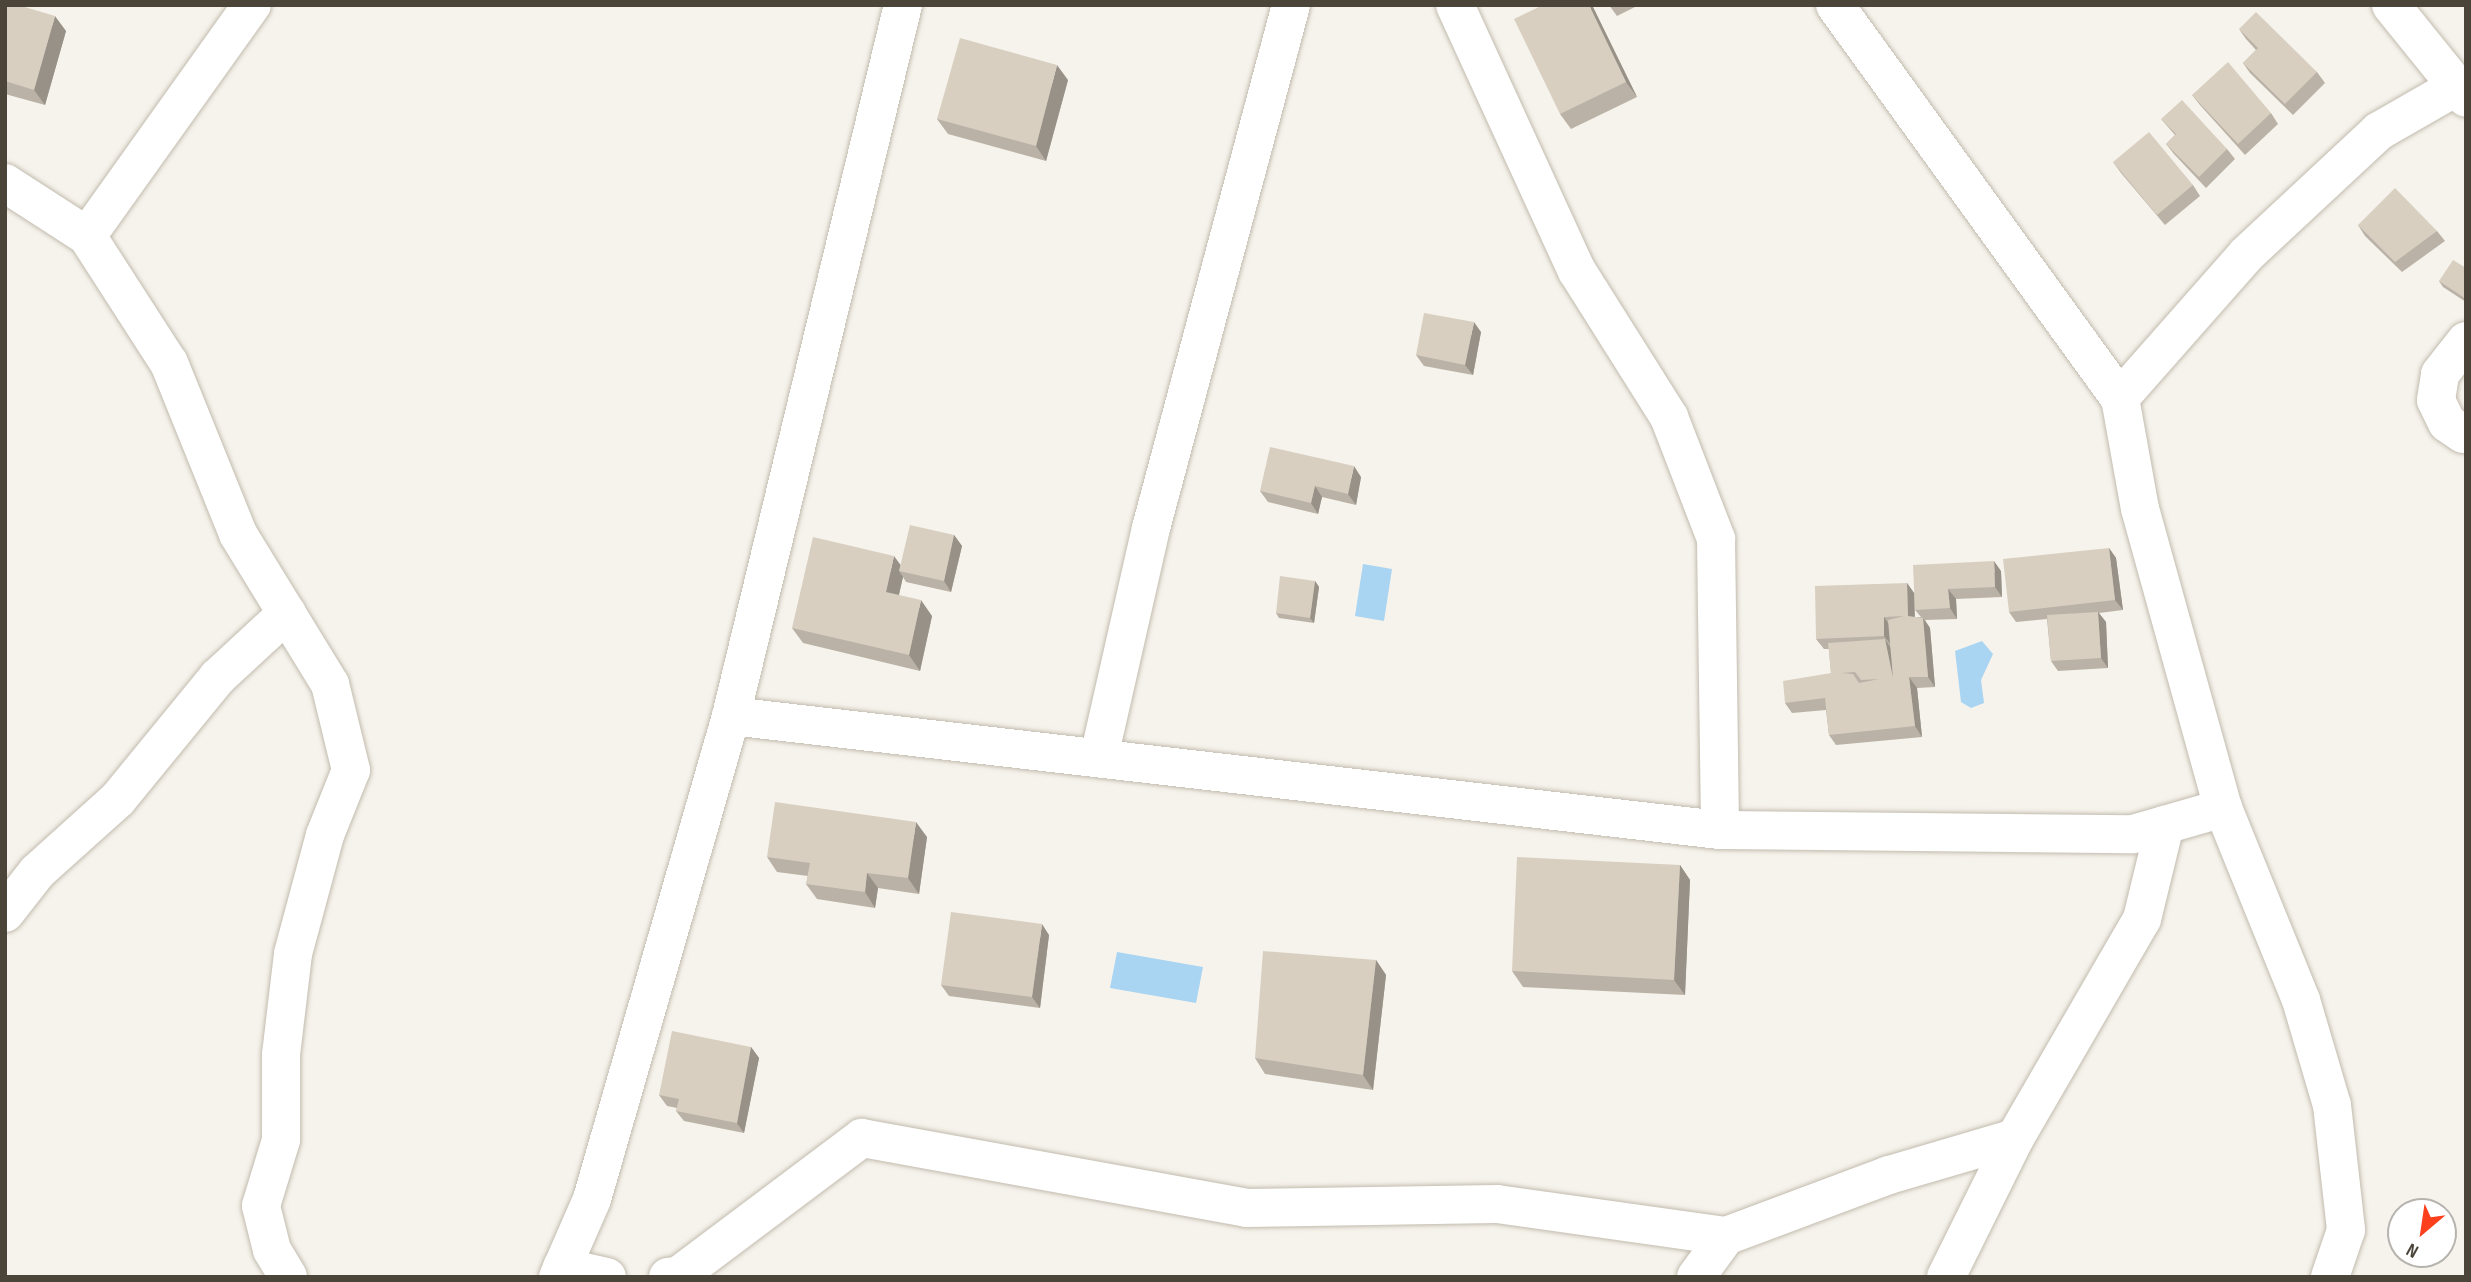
<!DOCTYPE html>
<html>
<head>
<meta charset="utf-8">
<style>
	body { margin:0 }
	#map { position:relative; width:2471px; height:1282px; overflow:hidden; background:#f6f3ec; font-family:"Sofia Sans Condensed",sans-serif }
	div>[style] { position:absolute }
	.water>* { inset:0; background:#a9d4f2 }
	.roads { filter:drop-shadow(0 0 2px #c2bbae) drop-shadow(0 0 2px #c2bbae) }
	.minor>* { height:38px; margin:-19px; padding:0 19px; transform-origin:19px; border-radius:19px; background:#fff }
	.wall>* { inset:0; background:#bab2a6 }
	.shaded-wall>* { inset:0; background:#979187 }
	.building>* { inset:0; background:#d8cfc1 }
	span { translate:-50% -50%; white-space:nowrap; text-align:center; line-height:1.15; -webkit-text-stroke:5px #fff; paint-order:stroke }
	.frame { position:absolute; inset:0; border:7px solid #4b4439; pointer-events:none }
	.north { position:absolute; left:2387px; top:1198px; width:70px; height:70px; box-sizing:border-box; background:#fff; border:2px solid #b7b4b0; border-radius:50%; rotate:209deg; font-size:19px; font-weight:700; line-height:28px; text-align:center; color:#4b4439 }
	.north::after { content:''; display:block; margin:auto; width:24px; height:32px; background:#fc3f1d; clip-path:polygon(50% 0,100% 100%,50% 72%,0 100%) }
</style>
</head>
<body>
<div id="map">
	<div class="water">
		<i style="clip-path:polygon(1363px 564px,1392px 569px,1384px 621px,1355px 616px)"></i>
		<i style="clip-path:polygon(1982px 641px,1993px 654px,1981px 680px,1984px 703px,1971px 708px,1961px 702px,1955px 651px)"></i>
		<i style="clip-path:polygon(1117px 952px,1203px 967px,1196px 1003px,1110px 988px)"></i>
	</div>
	<div class="roads">
		<div class="minor">
			<i style="left:1455px;top:5px;width:293px;rotate:65.4deg"></i>
			<i style="left:1577px;top:271px;width:173px;rotate:57.8deg"></i>
			<i style="left:1669px;top:417px;width:131px;rotate:68.9deg"></i>
			<i style="left:1716px;top:539px;width:291px;rotate:89.2deg"></i>
			<i style="left:1835px;top:5px;width:485px;rotate:54.1deg"></i>
			<i style="left:2391px;top:5px;width:119px;rotate:51.1deg"></i>
			<i style="left:5px;top:183px;width:98px;rotate:32.9deg"></i>
			<i style="left:87px;top:236px;width:151px;rotate:57.2deg"></i>
			<i style="left:169px;top:363px;width:184px;rotate:68deg"></i>
			<i style="left:238px;top:534px;width:176px;rotate:58.5deg"></i>
			<i style="left:330px;top:684px;width:89px;rotate:76.3deg"></i>
			<i style="left:351px;top:770px;width:70px;rotate:111.8deg"></i>
			<i style="left:325px;top:835px;width:123px;rotate:105.1deg"></i>
			<i style="left:293px;top:954px;width:101px;rotate:96.8deg"></i>
			<i style="left:281px;top:1054px;width:86px;rotate:90deg"></i>
			<i style="left:281px;top:1140px;width:69px;rotate:106.9deg"></i>
			<i style="left:261px;top:1206px;width:45px;rotate:76deg"></i>
			<i style="left:272px;top:1250px;width:31px;rotate:59deg"></i>
			<i style="left:87px;top:236px;width:284px;rotate:-54.5deg"></i>
			<i style="left:2463px;top:434px;width:19px;rotate:-145deg"></i>
			<i style="left:2447px;top:423px;width:25px;rotate:-116deg"></i>
			<i style="left:2436px;top:400px;width:26px;rotate:-81deg"></i>
			<i style="left:2440px;top:374px;width:42px;rotate:-51.8deg"></i>
			<i style="left:731px;top:716px;width:996px;rotate:6.58deg"></i>
			<i style="left:1720px;top:830px;width:413px;rotate:0.6deg"></i>
			<i style="left:2133px;top:834px;width:94px;rotate:-16.1deg"></i>
			<i style="left:2223px;top:808px;width:310px;rotate:-105.5deg"></i>
			<i style="left:2140px;top:509px;width:113px;rotate:-100.2deg"></i>
			<i style="left:2120px;top:398px;width:192px;rotate:-48.6deg"></i>
			<i style="left:2247px;top:254px;width:180px;rotate:-43deg"></i>
			<i style="left:2379px;top:131px;width:86px;rotate:-29.8deg"></i>
			<i style="left:1099px;top:757px;width:235px;rotate:-77.2deg"></i>
			<i style="left:1151px;top:528px;width:541px;rotate:-75.01deg"></i>
			<i style="left:2223px;top:808px;width:207px;rotate:67.9deg"></i>
			<i style="left:2301px;top:1000px;width:109px;rotate:73.6deg"></i>
			<i style="left:2332px;top:1105px;width:126px;rotate:83.6deg"></i>
			<i style="left:2346px;top:1230px;width:50px;rotate:108.8deg"></i>
			<i style="left:5px;top:913px;width:52px;rotate:-52deg"></i>
			<i style="left:37px;top:872px;width:109px;rotate:-42deg"></i>
			<i style="left:118px;top:799px;width:158px;rotate:-50.7deg"></i>
			<i style="left:218px;top:677px;width:94px;rotate:-42.8deg"></i>
			<i style="left:562px;top:1267px;width:46px;rotate:12.5deg"></i>
			<i style="left:558px;top:1277px;width:85px;rotate:-66.4deg"></i>
			<i style="left:592px;top:1199px;width:503px;rotate:-73.94deg"></i>
			<i style="left:731px;top:716px;width:732px;rotate:-76.4deg"></i>
			<i style="left:668px;top:1277px;width:10px;rotate:-6deg"></i>
			<i style="left:678px;top:1276px;width:230px;rotate:-36.9deg"></i>
			<i style="left:862px;top:1138px;width:391px;rotate:10.3deg"></i>
			<i style="left:1247px;top:1208px;width:250px;rotate:-0.9deg"></i>
			<i style="left:1497px;top:1204px;width:231px;rotate:8deg"></i>
			<i style="left:1696px;top:1277px;width:51px;rotate:-53.8deg"></i>
			<i style="left:1726px;top:1236px;width:174px;rotate:-20.5deg"></i>
			<i style="left:1889px;top:1175px;width:131px;rotate:-16.4deg"></i>
			<i style="left:2015px;top:1138px;width:253px;rotate:-59.9deg"></i>
			<i style="left:2142px;top:919px;width:97px;rotate:-76.3deg"></i>
			<i style="left:1946px;top:1277px;width:155px;rotate:-63.6deg"></i>
		</div>
	</div>
	<div class="wall">
		<i style="clip-path:polygon(5px 5px,66px 31px,45px 105px,5px 94px)"></i>
		<i style="clip-path:polygon(1592px 5px,1637px 97px,1571px 129px,1560px 114px)"></i>
		<i style="clip-path:polygon(1609px 5px,1639px 5px,1617px 16px)"></i>
		<i style="clip-path:polygon(2239px 29px,2317px 72px,2325px 83px,2293px 115px,2250px 73px,2243px 63px,2256px 50px,2246px 39px)"></i>
		<i style="clip-path:polygon(1068px 80px,1046px 161px,948px 134px,937px 119px)"></i>
		<i style="clip-path:polygon(2192px 95px,2271px 113px,2278px 124px,2245px 155px,2200px 105px)"></i>
		<i style="clip-path:polygon(2161px 119px,2227px 149px,2235px 159px,2206px 188px,2174px 154px,2166px 144px,2175px 135px)"></i>
		<i style="clip-path:polygon(2113px 162px,2193px 185px,2200px 196px,2165px 225px,2121px 173px)"></i>
		<i style="clip-path:polygon(2358px 225px,2437px 231px,2445px 241px,2402px 272px,2365px 236px)"></i>
		<i style="clip-path:polygon(2466px 268px,2466px 302px,2443px 287px,2439px 281px)"></i>
		<i style="clip-path:polygon(1481px 332px,1473px 375px,1424px 366px,1416px 355px)"></i>
		<i style="clip-path:polygon(1361px 477px,1356px 505px,1322px 497px,1318px 514px,1268px 502px,1260px 491px)"></i>
		<i style="clip-path:polygon(954px 535px,962px 546px,951px 592px,906px 582px,903px 577px,899px 595px,932px 616px,920px 671px,803px 643px,792px 628px)"></i>
		<i style="clip-path:polygon(2109px 548px,2116px 558px,2123px 610px,2099px 613px,2106px 622px,2108px 668px,2058px 671px,2051px 661px,2047px 619px,2016px 622px,2009px 612px)"></i>
		<i style="clip-path:polygon(evenodd,2001px 571px,2002px 597px,1956px 599px,1957px 619px,1925px 620px,1930px 628px,1935px 687px,1917px 688px,1922px 737px,1836px 745px,1829px 735px,1826px 710px,1792px 713px,1785px 703px,1831px 673px,1829px 649px,1824px 649px,1816px 639px,1907px 583px,1914px 593px,2001px 571px,1914px 595px,1915px 610px,1921px 617px,1915px 617px,1914px 595px)"></i>
		<i style="clip-path:polygon(1315px 581px,1319px 587px,1314px 623px,1279px 618px,1276px 613px)"></i>
		<i style="clip-path:polygon(927px 837px,919px 894px,878px 888px,875px 908px,817px 899px,806px 884px,808px 876px,777px 872px,767px 857px)"></i>
		<i style="clip-path:polygon(1680px 865px,1690px 880px,1685px 995px,1523px 987px,1512px 971px)"></i>
		<i style="clip-path:polygon(1049px 935px,1040px 1008px,949px 996px,941px 985px)"></i>
		<i style="clip-path:polygon(1376px 960px,1386px 975px,1373px 1090px,1265px 1074px,1255px 1058px)"></i>
		<i style="clip-path:polygon(751px 1047px,759px 1058px,744px 1133px,684px 1121px,676px 1111px,677px 1108px,667px 1106px,659px 1095px)"></i>
	</div>
	<div class="shaded-wall">
		<i style="clip-path:polygon(1589px 5px,1592px 5px,1637px 97px,1626px 82px)"></i>
		<i style="clip-path:polygon(55px 16px,66px 31px,45px 105px,34px 90px)"></i>
		<i style="clip-path:polygon(1057px 65px,1068px 80px,1046px 161px,1036px 146px)"></i>
		<i style="clip-path:polygon(1474px 322px,1481px 332px,1473px 375px,1465px 365px)"></i>
		<i style="clip-path:polygon(1354px 466px,1361px 477px,1356px 505px,1348px 494px)"></i>
		<i style="clip-path:polygon(1315px 486px,1322px 497px,1318px 514px,1311px 503px)"></i>
		<i style="clip-path:polygon(954px 535px,962px 546px,951px 592px,944px 581px)"></i>
		<i style="clip-path:polygon(2109px 548px,2116px 558px,2123px 610px,2115px 600px)"></i>
		<i style="clip-path:polygon(894px 556px,905px 571px,899px 571px,903px 577px,896px 607px,886px 592px)"></i>
		<i style="clip-path:polygon(1994px 561px,2001px 571px,2002px 597px,1995px 587px)"></i>
		<i style="clip-path:polygon(1315px 581px,1319px 587px,1314px 623px,1310px 618px)"></i>
		<i style="clip-path:polygon(1907px 583px,1914px 593px,1915px 627px,1908px 616px)"></i>
		<i style="clip-path:polygon(1948px 589px,1956px 599px,1957px 619px,1950px 608px)"></i>
		<i style="clip-path:polygon(921px 600px,932px 616px,920px 671px,909px 655px)"></i>
		<i style="clip-path:polygon(2098px 612px,2106px 622px,2108px 668px,2101px 658px)"></i>
		<i style="clip-path:polygon(1884px 617px,1891px 627px,1892px 646px,1884px 636px)"></i>
		<i style="clip-path:polygon(1923px 618px,1930px 628px,1935px 687px,1928px 677px)"></i>
		<i style="clip-path:polygon(1885px 639px,1892px 650px,1893px 678px)"></i>
		<i style="clip-path:polygon(1909px 677px,1917px 688px,1922px 737px,1915px 726px)"></i>
		<i style="clip-path:polygon(916px 822px,927px 837px,919px 894px,908px 878px)"></i>
		<i style="clip-path:polygon(1680px 865px,1690px 880px,1685px 995px,1674px 980px)"></i>
		<i style="clip-path:polygon(867px 873px,878px 888px,875px 908px,865px 892px)"></i>
		<i style="clip-path:polygon(1042px 924px,1049px 935px,1040px 1008px,1032px 997px)"></i>
		<i style="clip-path:polygon(1376px 960px,1386px 975px,1373px 1090px,1363px 1075px)"></i>
		<i style="clip-path:polygon(751px 1047px,759px 1058px,744px 1133px,737px 1123px)"></i>
	</div>
	<div class="building">
		<i style="clip-path:polygon(5px 5px,18px 5px,55px 16px,34px 90px,5px 81px)"></i>
		<i style="clip-path:polygon(1543px 5px,1589px 5px,1626px 82px,1560px 114px,1514px 19px)"></i>
		<i style="clip-path:polygon(2256px 12px,2317px 72px,2285px 104px,2243px 63px,2258px 48px,2239px 29px)"></i>
		<i style="clip-path:polygon(960px 38px,1057px 65px,1036px 146px,937px 119px)"></i>
		<i style="clip-path:polygon(2228px 62px,2271px 113px,2238px 144px,2192px 95px)"></i>
		<i style="clip-path:polygon(2182px 100px,2227px 149px,2199px 177px,2166px 144px,2176px 134px,2161px 119px)"></i>
		<i style="clip-path:polygon(2149px 132px,2193px 185px,2157px 215px,2113px 162px)"></i>
		<i style="clip-path:polygon(2395px 188px,2437px 231px,2395px 262px,2358px 225px)"></i>
		<i style="clip-path:polygon(2453px 260px,2466px 268px,2466px 299px,2439px 281px)"></i>
		<i style="clip-path:polygon(1424px 313px,1474px 322px,1465px 365px,1416px 355px)"></i>
		<i style="clip-path:polygon(1270px 447px,1354px 466px,1348px 494px,1315px 486px,1311px 503px,1260px 491px)"></i>
		<i style="clip-path:polygon(910px 525px,954px 535px,944px 581px,899px 571px)"></i>
		<i style="clip-path:polygon(813px 537px,894px 556px,886px 592px,921px 600px,909px 655px,792px 628px)"></i>
		<i style="clip-path:polygon(2109px 548px,2115px 600px,2009px 612px,2003px 559px)"></i>
		<i style="clip-path:polygon(1994px 561px,1995px 587px,1948px 589px,1950px 608px,1915px 610px,1913px 565px)"></i>
		<i style="clip-path:polygon(1280px 576px,1315px 581px,1310px 618px,1276px 613px)"></i>
		<i style="clip-path:polygon(evenodd,1907px 583px,1908px 616px,1923px 618px,1928px 677px,1909px 677px,1915px 726px,1829px 735px,1825px 698px,1785px 703px,1783px 681px,1831px 673px,1828px 643px,1885px 639px,1893px 678px,1888px 620px,1904px 616px,1884px 617px,1884px 636px,1816px 639px,1815px 586px,1907px 583px,1855px 672px,1861px 680px,1879px 679px,1859px 683px,1853px 674px,1841px 673px,1855px 672px)"></i>
		<i style="clip-path:polygon(2098px 612px,2101px 658px,2051px 661px,2047px 615px)"></i>
		<i style="clip-path:polygon(775px 802px,916px 822px,908px 878px,867px 873px,865px 892px,806px 884px,810px 863px,767px 857px)"></i>
		<i style="clip-path:polygon(1517px 857px,1680px 865px,1674px 980px,1512px 971px)"></i>
		<i style="clip-path:polygon(951px 912px,1042px 924px,1032px 997px,941px 985px)"></i>
		<i style="clip-path:polygon(1263px 951px,1376px 960px,1363px 1075px,1255px 1058px)"></i>
		<i style="clip-path:polygon(672px 1031px,751px 1047px,737px 1123px,676px 1111px,679px 1099px,659px 1095px)"></i>
	</div>
	<div class="frame"></div>
	<div class="north">N</div>
</div>
</body>
</html>
